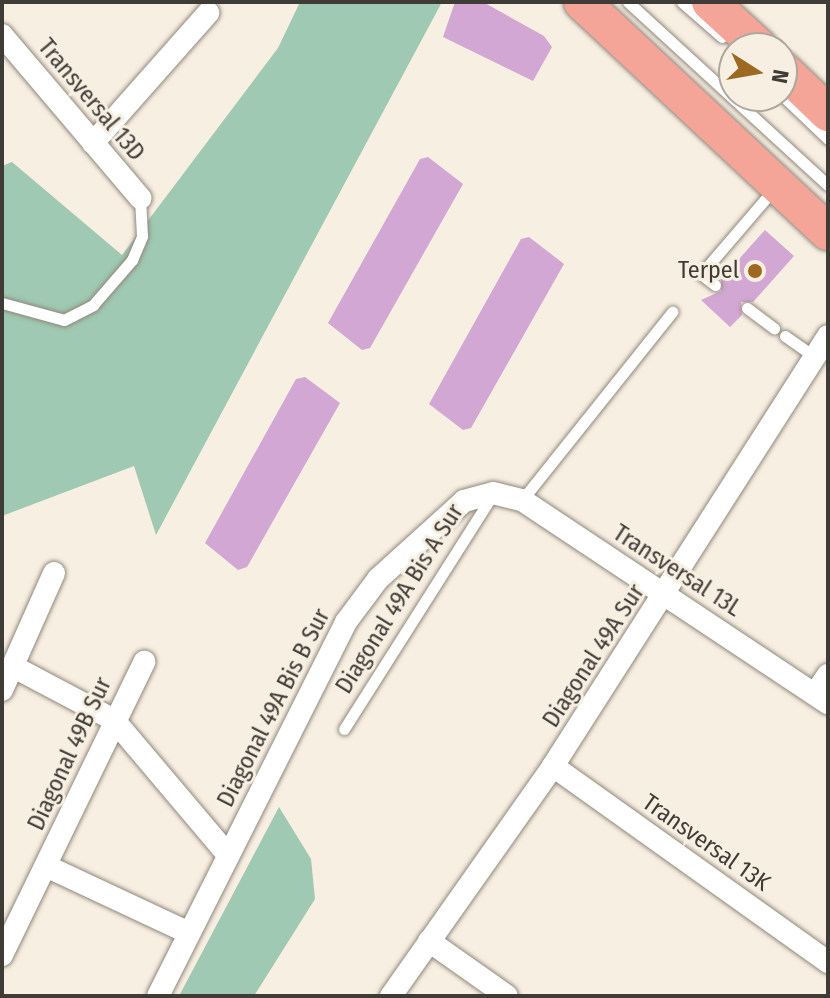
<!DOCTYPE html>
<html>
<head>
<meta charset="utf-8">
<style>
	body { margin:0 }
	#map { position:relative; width:830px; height:998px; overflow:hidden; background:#f8efe3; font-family:"Fira Sans Condensed",sans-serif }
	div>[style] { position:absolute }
	.green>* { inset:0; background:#9fc9b2 }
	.building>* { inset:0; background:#d2a7d3 }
	.roads { filter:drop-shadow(0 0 2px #90887c) drop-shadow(0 0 2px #90887c) }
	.lane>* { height:11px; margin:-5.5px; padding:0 5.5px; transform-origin:5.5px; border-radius:5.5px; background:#fff }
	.street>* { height:22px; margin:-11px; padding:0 11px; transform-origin:11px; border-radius:11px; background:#fff }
	.primary>* { height:36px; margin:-18px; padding:0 18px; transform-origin:18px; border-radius:18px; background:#f4a598 }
	.dots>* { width:22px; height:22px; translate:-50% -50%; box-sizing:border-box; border:4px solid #f8efe3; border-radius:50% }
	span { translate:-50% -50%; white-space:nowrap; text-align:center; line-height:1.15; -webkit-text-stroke:6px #f8efe3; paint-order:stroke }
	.street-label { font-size:24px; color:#3f3c37 }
	.poi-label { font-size:24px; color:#3f3c37 }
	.right { translate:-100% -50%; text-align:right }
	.frame { position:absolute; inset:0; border:4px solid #3f3c37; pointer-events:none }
	.north { position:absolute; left:718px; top:32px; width:80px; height:80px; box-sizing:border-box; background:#f8efe3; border:2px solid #aea79e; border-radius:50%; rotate:101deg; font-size:22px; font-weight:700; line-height:32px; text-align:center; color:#3f3c37 }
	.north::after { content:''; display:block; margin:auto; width:28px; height:36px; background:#9d6821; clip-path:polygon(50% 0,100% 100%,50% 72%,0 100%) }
</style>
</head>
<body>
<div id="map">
	<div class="green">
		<i style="clip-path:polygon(300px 2px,442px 2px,156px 535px,134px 466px,2px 516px,2px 166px,12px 162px,122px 255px,278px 48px)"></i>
		<i style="clip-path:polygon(279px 807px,311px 859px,315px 899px,254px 996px,179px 996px)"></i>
	</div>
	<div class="building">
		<i style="clip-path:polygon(455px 2px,483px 2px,544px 36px,552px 47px,533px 81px,443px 37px)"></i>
		<i style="clip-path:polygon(428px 157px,463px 184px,370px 348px,362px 350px,328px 323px,420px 159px)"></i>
		<i style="clip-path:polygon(765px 230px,794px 256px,753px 302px,741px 302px,742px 315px,730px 327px,701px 300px,721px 291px,721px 279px)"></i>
		<i style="clip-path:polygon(529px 237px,564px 264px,471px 428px,463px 430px,429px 404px,521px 239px)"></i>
		<i style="clip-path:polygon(305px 377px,340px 403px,247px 567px,238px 570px,205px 543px,296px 379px)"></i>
	</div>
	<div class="roads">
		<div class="lane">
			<i style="left:628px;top:2px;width:271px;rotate:42.5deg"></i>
			<i style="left:682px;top:2px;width:53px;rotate:41.2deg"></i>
			<i style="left:782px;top:95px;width:64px;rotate:43.7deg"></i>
			<i style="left:715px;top:285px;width:18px;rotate:-142deg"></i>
			<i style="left:701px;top:274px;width:111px;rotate:-49.4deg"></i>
			<i style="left:2px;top:303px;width:64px;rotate:15.3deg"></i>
			<i style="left:64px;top:320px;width:33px;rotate:-27deg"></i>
			<i style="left:93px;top:305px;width:60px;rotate:-49.1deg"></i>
			<i style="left:132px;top:260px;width:26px;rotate:-67deg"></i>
			<i style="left:142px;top:236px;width:38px;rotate:-93deg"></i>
			<i style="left:747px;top:308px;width:34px;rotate:37deg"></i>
			<i style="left:785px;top:336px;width:37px;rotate:35deg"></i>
			<i style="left:522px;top:500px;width:241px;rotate:-51.4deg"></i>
			<i style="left:344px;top:729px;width:275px;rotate:-57.6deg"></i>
		</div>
		<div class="street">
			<i style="left:2px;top:35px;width:214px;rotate:49.7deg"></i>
			<i style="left:93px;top:143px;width:174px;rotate:-48.5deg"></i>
			<i style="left:14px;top:667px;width:113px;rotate:27.9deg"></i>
			<i style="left:114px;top:720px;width:177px;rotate:49.8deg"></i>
			<i style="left:2px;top:690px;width:128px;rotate:-66deg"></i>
			<i style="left:815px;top:694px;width:23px;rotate:-56deg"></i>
			<i style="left:553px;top:766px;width:338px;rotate:35.5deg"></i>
			<i style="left:46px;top:866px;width:158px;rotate:25.1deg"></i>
			<i style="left:429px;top:941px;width:95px;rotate:35.2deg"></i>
			<i style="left:2px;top:955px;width:326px;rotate:-64.1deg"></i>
			<i style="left:158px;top:996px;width:419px;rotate:-63.3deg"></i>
			<i style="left:346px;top:622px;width:54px;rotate:-53.3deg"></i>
			<i style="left:378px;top:579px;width:116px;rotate:-42.2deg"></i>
			<i style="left:464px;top:501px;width:30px;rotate:-15deg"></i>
			<i style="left:493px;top:493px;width:30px;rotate:14deg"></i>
			<i style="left:522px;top:500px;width:367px;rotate:33.6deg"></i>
			<i style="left:391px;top:996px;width:281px;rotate:-54.8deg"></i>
			<i style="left:553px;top:766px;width:510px;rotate:-57.4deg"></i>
		</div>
		<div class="primary">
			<i style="left:582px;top:2px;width:337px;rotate:43.1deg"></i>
			<i style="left:710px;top:2px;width:68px;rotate:42.6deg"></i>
			<i style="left:782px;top:69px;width:64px;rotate:43.7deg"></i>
		</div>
	</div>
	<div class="dots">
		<i style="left:755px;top:271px;background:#9d6821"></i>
	</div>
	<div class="street-label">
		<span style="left:91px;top:100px;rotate:50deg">Transversal 13D</span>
		<span style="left:677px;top:571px;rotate:33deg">Transversal 13L</span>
		<span style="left:400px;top:599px;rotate:-58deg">Diagonal 49A Bis A Sur</span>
		<span style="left:594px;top:656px;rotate:-57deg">Diagonal 49A Sur</span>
		<span style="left:274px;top:708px;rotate:-63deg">Diagonal 49A Bis B Sur</span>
		<span style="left:70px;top:754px;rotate:-65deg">Diagonal 49B Sur</span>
		<span style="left:706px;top:843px;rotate:35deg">Transversal 13K</span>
	</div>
	<div class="poi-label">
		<span class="right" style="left:739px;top:271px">Terpel</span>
	</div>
	<div class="frame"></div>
	<div class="north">N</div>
</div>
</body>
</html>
